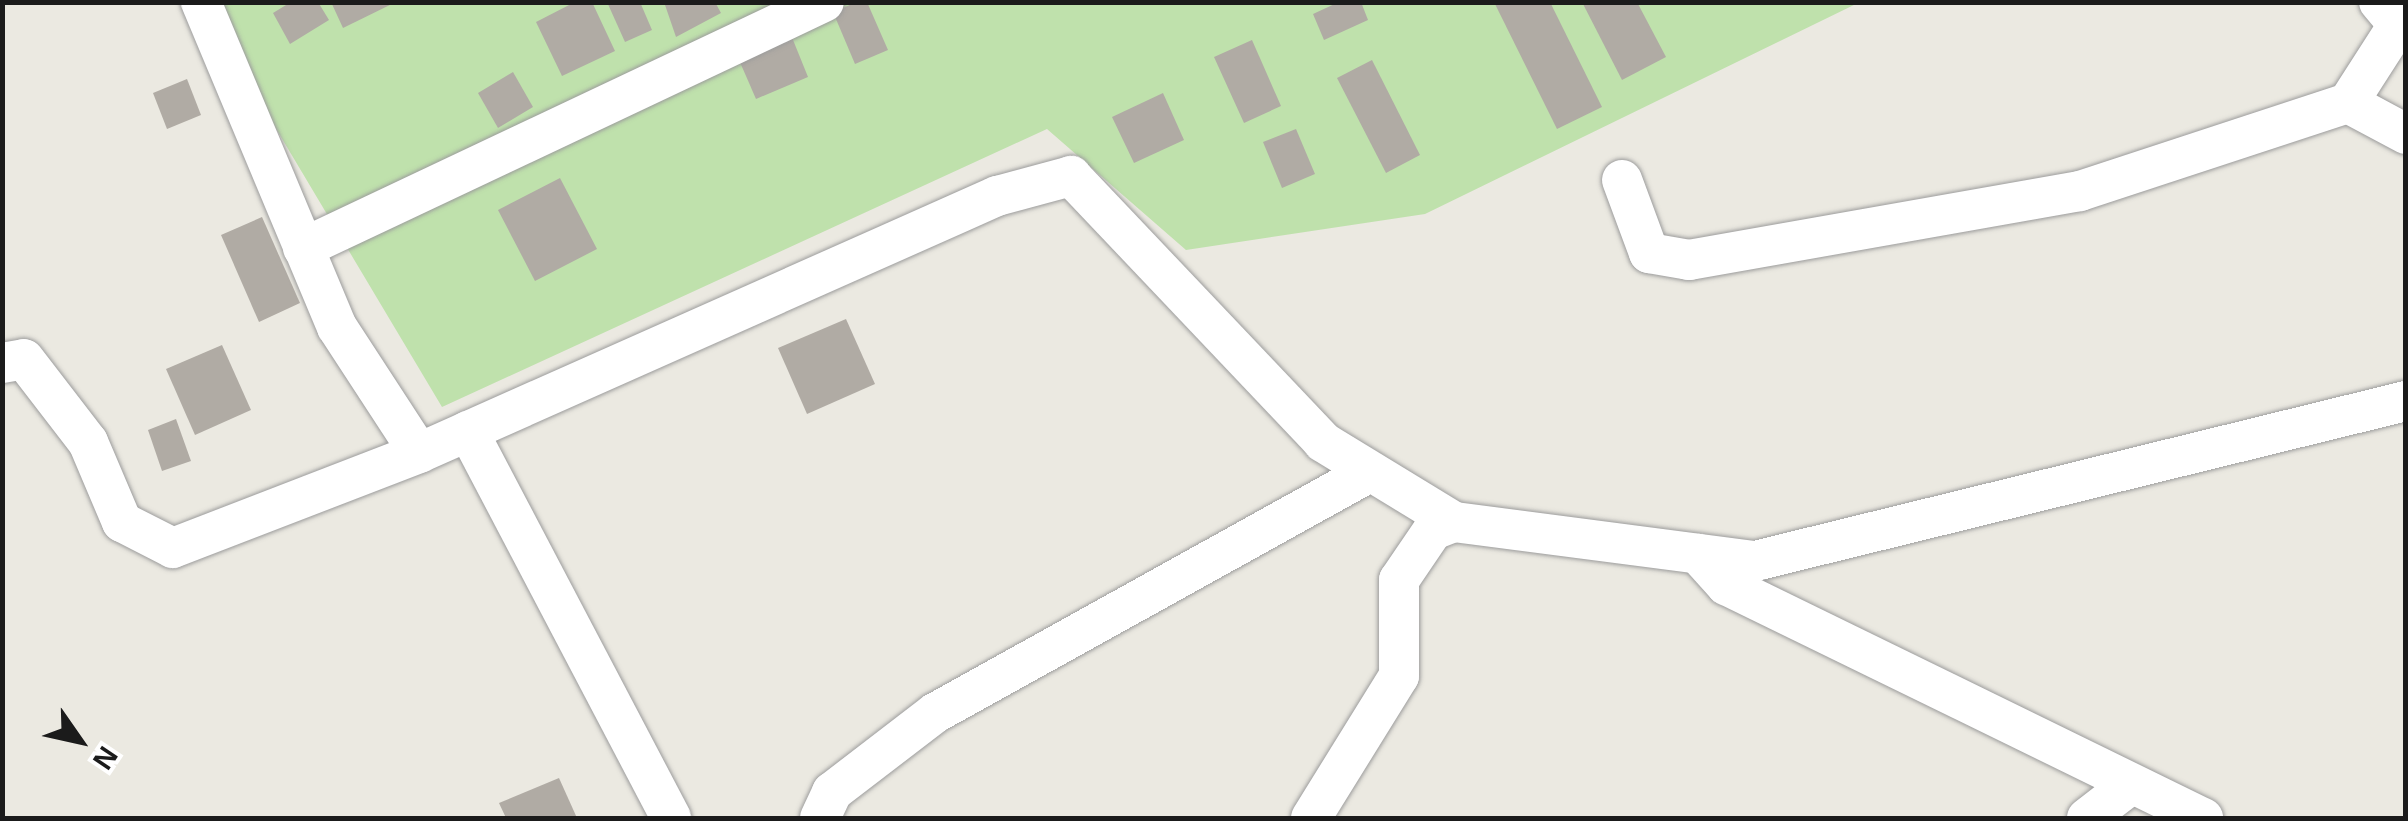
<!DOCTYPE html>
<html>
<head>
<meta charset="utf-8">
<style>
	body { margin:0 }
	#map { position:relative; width:2408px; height:821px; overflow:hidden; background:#ebe9e1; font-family:Helvetica,sans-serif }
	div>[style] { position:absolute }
	.grass>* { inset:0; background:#bfe1ac }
	.building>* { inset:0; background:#b0aba4 }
	.roads { filter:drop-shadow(0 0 2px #9c9c9c) drop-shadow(0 0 2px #9c9c9c) }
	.minor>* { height:40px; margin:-20px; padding:0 20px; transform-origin:20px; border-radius:20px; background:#fff }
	span { translate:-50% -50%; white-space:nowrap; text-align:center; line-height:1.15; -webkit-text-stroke:10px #fff; paint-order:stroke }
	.frame { position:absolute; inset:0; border:5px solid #1b1b1b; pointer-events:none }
	.north { position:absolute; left:30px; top:691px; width:100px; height:100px; -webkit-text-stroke:8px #fff; paint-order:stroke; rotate:124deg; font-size:28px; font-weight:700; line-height:40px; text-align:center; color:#1b1b1b }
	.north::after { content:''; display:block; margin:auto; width:35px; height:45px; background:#1b1b1b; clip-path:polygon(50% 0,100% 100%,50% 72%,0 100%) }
</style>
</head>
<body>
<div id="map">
	<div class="grass">
		<i style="clip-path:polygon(201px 3px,1858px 3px,1425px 214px,1186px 250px,1047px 129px,442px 407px)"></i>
	</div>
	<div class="building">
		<i style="clip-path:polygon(291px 2px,318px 2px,329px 20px,290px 44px,273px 13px)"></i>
		<i style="clip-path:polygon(331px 2px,396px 2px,343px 28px)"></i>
		<i style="clip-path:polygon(575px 2px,592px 2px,615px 51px,562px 76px,536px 22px)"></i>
		<i style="clip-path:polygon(607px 2px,640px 2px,652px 30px,625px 42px)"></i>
		<i style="clip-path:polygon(664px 2px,715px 2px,721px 13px,676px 37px)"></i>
		<i style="clip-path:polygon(857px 2px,867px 2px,888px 50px,855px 64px,833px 12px)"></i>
		<i style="clip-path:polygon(1339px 2px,1361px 2px,1368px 20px,1324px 40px,1313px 14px)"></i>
		<i style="clip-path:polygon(1494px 2px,1550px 2px,1602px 107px,1557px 129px)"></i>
		<i style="clip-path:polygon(1582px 2px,1637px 2px,1666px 57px,1622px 80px)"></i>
		<i style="clip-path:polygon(789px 30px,808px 77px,756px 99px,736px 53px)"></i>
		<i style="clip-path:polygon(1252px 40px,1281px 106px,1244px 123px,1214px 57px)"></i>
		<i style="clip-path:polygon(1372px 60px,1420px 155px,1386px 173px,1337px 78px)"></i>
		<i style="clip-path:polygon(513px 72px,533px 107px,498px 128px,478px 93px)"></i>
		<i style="clip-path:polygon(187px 79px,201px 115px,167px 129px,153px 93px)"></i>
		<i style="clip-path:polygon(1163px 93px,1184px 140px,1134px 163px,1112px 117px)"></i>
		<i style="clip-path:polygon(1296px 129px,1315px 174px,1282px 188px,1263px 142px)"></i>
		<i style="clip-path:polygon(560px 178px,597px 249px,535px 281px,498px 210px)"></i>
		<i style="clip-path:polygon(262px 217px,300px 303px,259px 322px,221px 235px)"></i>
		<i style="clip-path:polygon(846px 319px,875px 384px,807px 414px,778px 348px)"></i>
		<i style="clip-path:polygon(222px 345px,251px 410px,195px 435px,166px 369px)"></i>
		<i style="clip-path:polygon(176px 419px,191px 461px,162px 471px,148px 430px)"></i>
		<i style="clip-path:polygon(559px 778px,577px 818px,506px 818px,499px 803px)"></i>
	</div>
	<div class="roads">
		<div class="minor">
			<i style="left:201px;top:2px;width:352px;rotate:67.3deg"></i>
			<i style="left:337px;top:327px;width:150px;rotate:56.9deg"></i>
			<i style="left:419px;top:453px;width:633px;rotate:-23.97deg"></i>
			<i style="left:997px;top:196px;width:77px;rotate:-15.1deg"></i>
			<i style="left:1071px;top:176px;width:366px;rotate:46.5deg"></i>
			<i style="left:1323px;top:442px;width:153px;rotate:31.4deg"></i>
			<i style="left:1454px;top:522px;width:304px;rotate:7.4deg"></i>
			<i style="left:1755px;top:561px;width:670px;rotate:-13.81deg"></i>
			<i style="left:2379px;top:2px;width:30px;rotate:50deg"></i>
			<i style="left:2398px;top:25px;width:93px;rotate:122.7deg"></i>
			<i style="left:2348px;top:103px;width:66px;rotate:28.1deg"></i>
			<i style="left:1622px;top:180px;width:78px;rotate:69.7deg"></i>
			<i style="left:1649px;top:253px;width:41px;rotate:9.9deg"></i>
			<i style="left:1689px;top:260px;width:397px;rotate:-10deg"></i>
			<i style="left:2080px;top:191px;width:282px;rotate:-18.2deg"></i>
			<i style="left:303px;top:248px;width:576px;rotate:-25.28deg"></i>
			<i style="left:2px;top:363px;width:22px;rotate:-10deg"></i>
			<i style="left:24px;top:359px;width:105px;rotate:52.4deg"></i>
			<i style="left:88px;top:442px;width:87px;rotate:67deg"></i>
			<i style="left:122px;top:522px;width:57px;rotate:27deg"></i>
			<i style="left:173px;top:548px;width:264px;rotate:-21.1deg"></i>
			<i style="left:468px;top:431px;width:437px;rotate:62.3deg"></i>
			<i style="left:1698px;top:554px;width:42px;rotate:47.9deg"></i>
			<i style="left:1726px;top:585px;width:531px;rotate:26.03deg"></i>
			<i style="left:820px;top:818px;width:29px;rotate:-65deg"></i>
			<i style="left:832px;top:792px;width:130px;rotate:-37.5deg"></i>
			<i style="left:935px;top:713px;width:495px;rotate:-29deg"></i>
			<i style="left:1311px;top:818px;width:167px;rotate:-58.2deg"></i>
			<i style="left:1399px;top:676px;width:96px;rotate:-90deg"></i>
			<i style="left:1399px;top:580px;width:60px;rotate:-55.8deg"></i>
			<i style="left:1433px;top:530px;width:22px;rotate:-21deg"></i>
			<i style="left:2087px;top:818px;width:49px;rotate:-37.6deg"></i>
		</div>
	</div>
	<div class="frame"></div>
	<div class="north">N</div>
</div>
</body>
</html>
